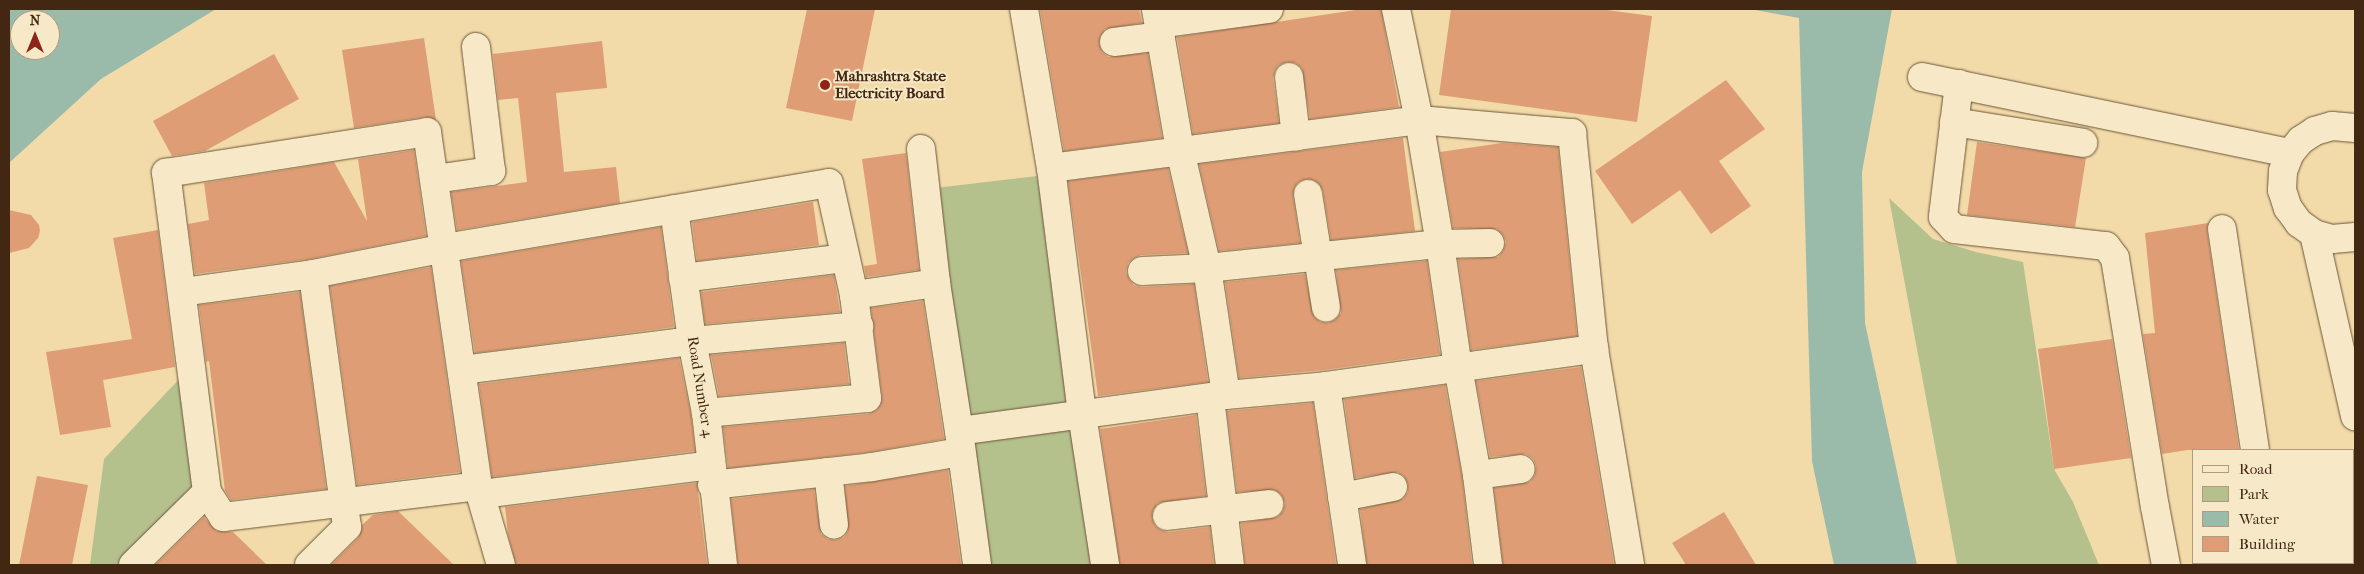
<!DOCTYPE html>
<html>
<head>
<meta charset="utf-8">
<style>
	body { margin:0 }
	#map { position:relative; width:2364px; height:574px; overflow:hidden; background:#f2dba9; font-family:"IM FELL French Canon",serif }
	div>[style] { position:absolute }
	.green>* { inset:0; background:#b4c18d }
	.water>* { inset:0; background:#9bbbaa }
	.building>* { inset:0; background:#df9d75 }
	.roads { filter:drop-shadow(0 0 1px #6e5438) drop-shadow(0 0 1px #6e5438) }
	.minor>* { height:28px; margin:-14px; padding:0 14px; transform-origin:14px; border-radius:14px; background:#f7e8c7 }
	.dots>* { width:14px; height:14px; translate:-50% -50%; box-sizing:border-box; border:2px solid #f7e8c7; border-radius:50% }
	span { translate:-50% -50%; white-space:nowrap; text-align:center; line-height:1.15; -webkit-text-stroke:4px #f7e8c7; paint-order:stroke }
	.poi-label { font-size:15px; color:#422712; font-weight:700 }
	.left { translate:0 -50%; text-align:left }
	.street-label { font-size:15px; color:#422712 }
	.frame { position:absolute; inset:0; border:10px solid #422712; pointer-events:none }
	.legend { position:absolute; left:2192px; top:449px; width:162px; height:115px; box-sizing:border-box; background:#f7e8c7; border:1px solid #af9b7f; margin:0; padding:6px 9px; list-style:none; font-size:15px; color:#422712 }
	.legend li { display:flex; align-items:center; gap:10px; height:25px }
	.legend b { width:25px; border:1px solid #af9b7f }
	.north { position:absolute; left:10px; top:10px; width:50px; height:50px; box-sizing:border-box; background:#f7e8c7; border:1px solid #af9b7f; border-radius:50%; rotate:0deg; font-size:14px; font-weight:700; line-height:20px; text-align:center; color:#422712 }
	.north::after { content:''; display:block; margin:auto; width:18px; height:22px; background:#8f2418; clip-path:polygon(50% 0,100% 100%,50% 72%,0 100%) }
</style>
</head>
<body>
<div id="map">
	<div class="green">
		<i style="clip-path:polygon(1037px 176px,1076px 410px,966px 422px,935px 188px)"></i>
		<i style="clip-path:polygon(1889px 198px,1933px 239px,1976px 252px,2023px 262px,2054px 469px,2073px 502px,2099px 565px,1957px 565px)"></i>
		<i style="clip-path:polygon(182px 376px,196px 487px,117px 565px,90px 565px,104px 459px)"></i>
		<i style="clip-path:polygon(1077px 426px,1095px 565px,988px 565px,970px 444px)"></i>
	</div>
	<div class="water">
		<i style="clip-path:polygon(evenodd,9px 9px,216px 9px,101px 79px,9px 163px,9px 9px,20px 20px,50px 20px,50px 50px,20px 50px,20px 20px)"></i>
		<i style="clip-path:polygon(1749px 9px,1892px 9px,1862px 172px,1865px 323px,1917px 565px,1834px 565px,1812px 461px,1799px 18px)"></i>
	</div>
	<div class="building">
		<i style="clip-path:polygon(807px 9px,875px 9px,852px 121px,786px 108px)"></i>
		<i style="clip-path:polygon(1040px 9px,1139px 9px,1142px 23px,1105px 29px,1100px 36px,1099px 44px,1102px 52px,1108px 57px,1148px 53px,1162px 138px,1064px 151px)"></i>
		<i style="clip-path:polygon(1362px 9px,1381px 9px,1399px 107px,1310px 119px,1302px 68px,1296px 63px,1287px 62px,1279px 65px,1275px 70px,1273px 78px,1279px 123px,1193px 134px,1177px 37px)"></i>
		<i style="clip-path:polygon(1451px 9px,1599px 9px,1652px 16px,1637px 122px,1439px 95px)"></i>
		<i style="clip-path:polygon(424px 38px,436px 120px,425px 117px,354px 128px,342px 50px)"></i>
		<i style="clip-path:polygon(602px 41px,607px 88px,556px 93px,564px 172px,616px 167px,620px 203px,457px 230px,451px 192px,527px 182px,518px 98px,498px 100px,493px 54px)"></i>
		<i style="clip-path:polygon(274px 54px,299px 99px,205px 151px,172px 156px,153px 121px)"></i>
		<i style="clip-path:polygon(1726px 80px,1765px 129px,1719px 161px,1751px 206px,1711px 234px,1680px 190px,1632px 224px,1595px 171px)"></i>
		<i style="clip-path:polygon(1403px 138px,1415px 231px,1331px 240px,1323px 191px,1320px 185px,1314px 180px,1306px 179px,1298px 182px,1294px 188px,1293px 196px,1300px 243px,1219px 251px,1199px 164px)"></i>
		<i style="clip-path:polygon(1977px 142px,2086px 158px,2075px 227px,1967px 215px)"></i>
		<i style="clip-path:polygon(1502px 143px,1558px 147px,1577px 336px,1471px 350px,1458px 259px,1498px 257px,1503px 251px,1506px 242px,1503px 235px,1497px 229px,1453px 228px,1440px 152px)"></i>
		<i style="clip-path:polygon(414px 150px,426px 236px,310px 259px,195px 274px,188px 224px,209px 220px,204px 183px,334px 162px,367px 221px,358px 159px)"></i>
		<i style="clip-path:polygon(906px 153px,919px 270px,866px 277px,864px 266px,877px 264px,862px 159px)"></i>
		<i style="clip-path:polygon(1168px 168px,1188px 253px,1141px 255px,1134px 258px,1128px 263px,1126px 272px,1129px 279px,1134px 285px,1142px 287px,1194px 284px,1208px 382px,1098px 396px,1068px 181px)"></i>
		<i style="clip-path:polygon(813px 202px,819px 245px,697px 261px,692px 222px)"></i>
		<i style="clip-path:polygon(9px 210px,31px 215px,39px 225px,40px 231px,38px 238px,29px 248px,9px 253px)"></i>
		<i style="clip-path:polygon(2208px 223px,2207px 231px,2239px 450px,2187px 450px,2162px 454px,2143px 334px,2155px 333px,2145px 233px)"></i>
		<i style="clip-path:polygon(661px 227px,674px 327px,475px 353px,461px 261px)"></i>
		<i style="clip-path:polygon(158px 230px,175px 367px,103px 380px,111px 427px,60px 435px,46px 352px,132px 339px,113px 238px)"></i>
		<i style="clip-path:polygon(1427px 261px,1440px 354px,1324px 370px,1239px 378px,1225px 282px,1305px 274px,1314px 317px,1320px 322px,1328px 323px,1335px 320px,1341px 313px,1336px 270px)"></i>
		<i style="clip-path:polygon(431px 267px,460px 472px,357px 485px,330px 286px)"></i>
		<i style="clip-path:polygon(834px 275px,840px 312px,705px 324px,701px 292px)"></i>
		<i style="clip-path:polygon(300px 292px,326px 489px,231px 500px,225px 491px,209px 361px,206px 362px,199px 305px)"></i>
		<i style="clip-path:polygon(923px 301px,944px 439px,870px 452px,728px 468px,723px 427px,868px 414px,877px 410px,881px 404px,882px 396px,871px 308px)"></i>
		<i style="clip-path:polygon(2112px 339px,2131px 458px,2054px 469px,2038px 349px)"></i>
		<i style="clip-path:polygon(844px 343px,849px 384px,719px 396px,711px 355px)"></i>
		<i style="clip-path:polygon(679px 358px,691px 415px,695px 451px,492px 477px,479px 384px)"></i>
		<i style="clip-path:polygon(1581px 367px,1614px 565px,1503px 565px,1494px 488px,1530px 482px,1535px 475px,1536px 466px,1533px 459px,1526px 454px,1490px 457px,1476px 381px)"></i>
		<i style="clip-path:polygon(1445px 385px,1462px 477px,1472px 565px,1367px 565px,1360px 509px,1403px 499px,1408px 492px,1408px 484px,1404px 476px,1398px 472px,1355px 478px,1344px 399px)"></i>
		<i style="clip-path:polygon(1313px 403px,1336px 565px,1245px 565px,1241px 523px,1278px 517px,1283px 511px,1285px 503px,1281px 494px,1275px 490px,1237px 492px,1227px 411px)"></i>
		<i style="clip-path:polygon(1196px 415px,1206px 496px,1158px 503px,1153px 510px,1152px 518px,1155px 526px,1160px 530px,1168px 532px,1210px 527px,1214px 565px,1120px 565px,1100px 429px)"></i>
		<i style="clip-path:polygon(948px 470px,961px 565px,738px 565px,731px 499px,814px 489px,821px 534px,828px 539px,836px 540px,844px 537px,848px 531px,845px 486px)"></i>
		<i style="clip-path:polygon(37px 476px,88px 485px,72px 565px,19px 565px)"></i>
		<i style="clip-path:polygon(697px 483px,707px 565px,516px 565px,508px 534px,505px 507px)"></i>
		<i style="clip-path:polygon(398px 511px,454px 565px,331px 565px,358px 538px,362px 525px,373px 515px)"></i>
		<i style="clip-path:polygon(1724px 512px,1756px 565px,1686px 565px,1672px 543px)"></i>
		<i style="clip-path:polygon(204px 517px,216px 531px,233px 532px,267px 565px,155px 565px)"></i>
	</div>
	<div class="roads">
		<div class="minor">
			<i style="left:1024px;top:9px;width:161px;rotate:80.4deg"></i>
			<i style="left:1051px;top:168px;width:248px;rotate:82.8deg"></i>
			<i style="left:1082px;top:414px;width:153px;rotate:81.3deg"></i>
			<i style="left:1396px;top:9px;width:113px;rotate:78.3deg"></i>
			<i style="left:1419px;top:120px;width:126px;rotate:80.4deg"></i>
			<i style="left:1440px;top:244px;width:124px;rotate:81.7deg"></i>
			<i style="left:1458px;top:367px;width:110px;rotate:80deg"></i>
			<i style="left:1477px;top:475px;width:91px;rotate:83deg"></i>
			<i style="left:1159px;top:24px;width:111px;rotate:-7.8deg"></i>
			<i style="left:1114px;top:42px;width:47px;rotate:-7.3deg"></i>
			<i style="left:1289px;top:77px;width:60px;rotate:83.3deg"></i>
			<i style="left:1922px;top:77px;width:376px;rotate:11.7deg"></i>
			<i style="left:1959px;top:84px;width:134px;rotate:96.9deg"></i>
			<i style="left:1943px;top:217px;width:16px;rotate:47deg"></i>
			<i style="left:1954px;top:229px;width:153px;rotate:6.4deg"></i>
			<i style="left:2106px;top:246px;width:15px;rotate:53deg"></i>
			<i style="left:2115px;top:258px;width:252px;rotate:80.9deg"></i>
			<i style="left:2155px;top:507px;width:59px;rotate:79.3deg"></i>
			<i style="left:1954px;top:122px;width:131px;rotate:9.2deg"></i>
			<i style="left:2355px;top:128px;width:23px;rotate:-175deg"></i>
			<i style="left:2332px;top:126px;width:18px;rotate:164deg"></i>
			<i style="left:2315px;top:131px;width:17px;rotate:147deg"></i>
			<i style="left:2301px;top:140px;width:17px;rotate:130deg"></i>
			<i style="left:2290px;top:153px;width:19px;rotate:111deg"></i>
			<i style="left:2283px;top:171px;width:19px;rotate:93deg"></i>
			<i style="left:2282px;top:190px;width:19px;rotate:72deg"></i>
			<i style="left:2288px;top:208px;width:19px;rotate:54deg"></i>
			<i style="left:2299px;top:223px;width:19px;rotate:36deg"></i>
			<i style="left:2314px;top:234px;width:19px;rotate:16deg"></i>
			<i style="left:2332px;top:239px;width:23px;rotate:-5deg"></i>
			<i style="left:921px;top:149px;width:135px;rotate:83.6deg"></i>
			<i style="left:936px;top:283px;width:150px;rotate:81.2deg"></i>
			<i style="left:959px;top:431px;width:135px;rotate:82.3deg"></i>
			<i style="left:1051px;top:168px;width:371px;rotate:-7.4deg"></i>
			<i style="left:1419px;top:120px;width:154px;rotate:4.9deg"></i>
			<i style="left:1572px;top:133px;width:217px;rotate:84.2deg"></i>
			<i style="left:1594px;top:349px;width:219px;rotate:80.5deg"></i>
			<i style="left:435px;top:179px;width:57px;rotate:-8.1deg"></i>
			<i style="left:491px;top:171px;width:125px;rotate:-96.9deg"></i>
			<i style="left:1308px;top:194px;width:115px;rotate:81deg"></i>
			<i style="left:674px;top:209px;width:133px;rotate:82.2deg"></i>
			<i style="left:692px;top:341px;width:73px;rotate:79deg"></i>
			<i style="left:706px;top:413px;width:153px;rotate:83.6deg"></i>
			<i style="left:2222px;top:229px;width:223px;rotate:81.5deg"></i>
			<i style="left:2314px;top:234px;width:187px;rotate:77.3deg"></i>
			<i style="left:1142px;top:271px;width:65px;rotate:-2.6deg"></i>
			<i style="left:1207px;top:268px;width:121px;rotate:-102.9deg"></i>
			<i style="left:1180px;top:150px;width:143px;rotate:-99.7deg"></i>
			<i style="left:683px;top:278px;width:163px;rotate:-7deg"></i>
			<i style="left:182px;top:292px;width:132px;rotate:-7.8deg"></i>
			<i style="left:313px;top:274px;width:135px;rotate:-11.1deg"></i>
			<i style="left:445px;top:248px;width:389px;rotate:-9.6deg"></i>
			<i style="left:829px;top:183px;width:115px;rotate:77.4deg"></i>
			<i style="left:854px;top:295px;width:104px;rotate:82.8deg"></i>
			<i style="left:867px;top:398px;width:162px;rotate:174.7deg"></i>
			<i style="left:854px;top:295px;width:83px;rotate:-8.3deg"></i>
			<i style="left:462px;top:370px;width:232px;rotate:-7.2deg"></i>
			<i style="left:692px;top:341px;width:168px;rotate:-5.1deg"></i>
			<i style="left:1326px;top:386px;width:181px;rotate:81.7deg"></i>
			<i style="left:1226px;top:395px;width:128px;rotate:-98.5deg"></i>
			<i style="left:1207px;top:268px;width:234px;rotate:-5.9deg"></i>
			<i style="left:1440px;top:244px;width:50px;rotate:-1.1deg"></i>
			<i style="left:1210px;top:398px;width:168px;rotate:83.2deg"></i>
			<i style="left:959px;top:431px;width:269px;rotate:-7.7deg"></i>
			<i style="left:1226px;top:395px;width:100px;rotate:-5.1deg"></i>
			<i style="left:1326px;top:386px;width:271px;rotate:-7.9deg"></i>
			<i style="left:828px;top:472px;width:53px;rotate:83.5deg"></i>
			<i style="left:1477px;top:475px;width:44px;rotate:-7.8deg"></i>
			<i style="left:712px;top:485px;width:161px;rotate:-6.4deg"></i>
			<i style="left:872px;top:467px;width:90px;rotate:-9.6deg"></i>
			<i style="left:207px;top:492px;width:30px;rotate:57deg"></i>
			<i style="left:223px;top:517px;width:257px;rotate:-6.9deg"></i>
			<i style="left:482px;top:494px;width:231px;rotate:-7.2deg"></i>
			<i style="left:1342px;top:497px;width:52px;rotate:-11.1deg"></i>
			<i style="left:1167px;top:516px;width:103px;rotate:-6.7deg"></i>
			<i style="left:2271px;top:563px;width:2px;rotate:90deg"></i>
			<i style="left:133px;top:565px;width:104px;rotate:-44.6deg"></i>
			<i style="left:207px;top:492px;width:322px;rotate:-97.3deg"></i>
			<i style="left:166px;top:173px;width:264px;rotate:-8.9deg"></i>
			<i style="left:427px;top:132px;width:358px;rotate:81.8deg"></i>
			<i style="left:478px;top:486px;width:82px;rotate:73.8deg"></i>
			<i style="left:309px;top:565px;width:54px;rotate:-45deg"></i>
			<i style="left:347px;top:527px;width:255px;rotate:-97.7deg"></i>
		</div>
	</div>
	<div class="dots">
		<i style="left:825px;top:85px;background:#8f2418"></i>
	</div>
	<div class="poi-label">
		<span class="left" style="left:835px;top:85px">Mahrashtra State<br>Electricity Board</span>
	</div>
	<div class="street-label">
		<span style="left:700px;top:387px;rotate:81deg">Road Number 4</span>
	</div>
	<div class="frame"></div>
	<ul class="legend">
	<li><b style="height:6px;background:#f7e8c7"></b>Road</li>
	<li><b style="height:14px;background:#b4c18d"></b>Park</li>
	<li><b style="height:14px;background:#9bbbaa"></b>Water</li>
	<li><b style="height:14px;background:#df9d75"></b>Building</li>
	</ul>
	<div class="north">N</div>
</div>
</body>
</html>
